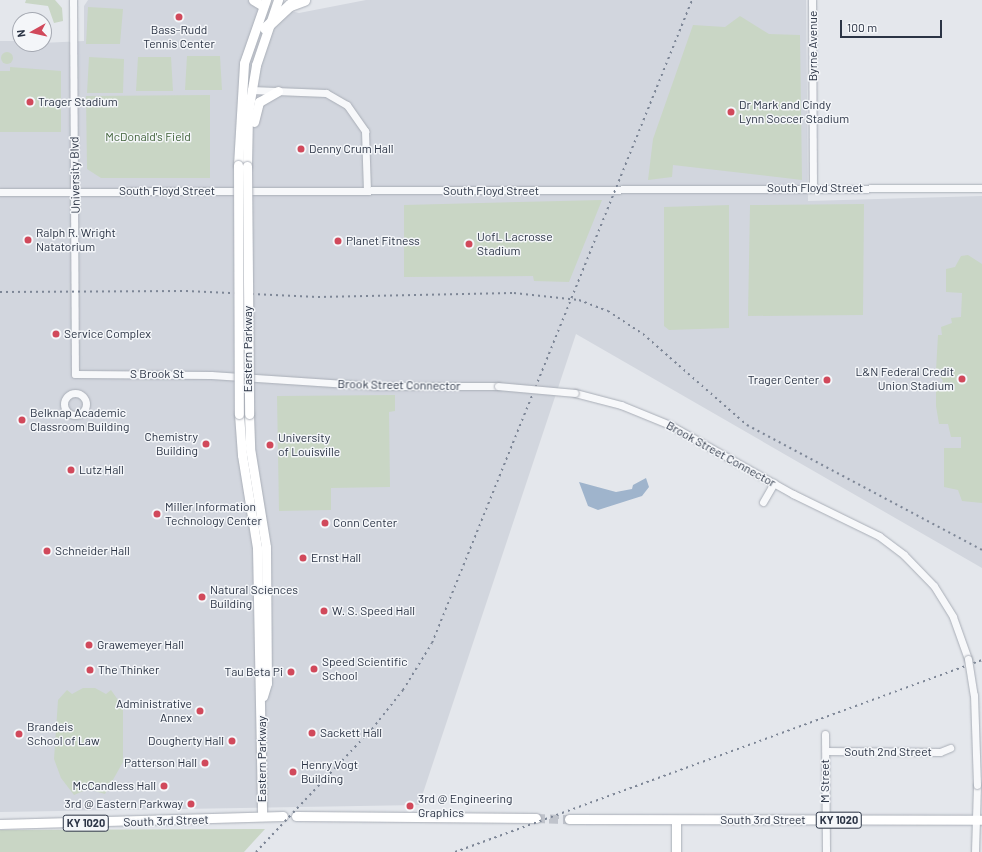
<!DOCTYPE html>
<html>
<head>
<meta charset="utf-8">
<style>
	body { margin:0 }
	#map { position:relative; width:982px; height:852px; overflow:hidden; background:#e4e7ec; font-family:Barlow,sans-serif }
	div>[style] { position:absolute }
	.built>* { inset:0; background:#d2d6de }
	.green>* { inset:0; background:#c9d6c5 }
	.round { border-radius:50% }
	.water>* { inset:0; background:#9fb4cc }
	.major-tunnel>* { height:9px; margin-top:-4.5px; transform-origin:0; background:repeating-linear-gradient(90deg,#bfc3cb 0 9px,transparent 0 13.5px) }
	.roads { filter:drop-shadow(0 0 1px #a9aeb7) drop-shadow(0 0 1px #a9aeb7) }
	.minor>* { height:7px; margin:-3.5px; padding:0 3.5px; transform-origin:3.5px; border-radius:3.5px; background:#f7f8fa }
	.minor>.ring { margin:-3.5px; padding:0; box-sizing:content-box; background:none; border:7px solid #f7f8fa; border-radius:50% }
	.major>* { height:9px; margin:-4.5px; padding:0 4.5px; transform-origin:4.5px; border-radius:4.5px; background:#fff }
	.highway>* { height:11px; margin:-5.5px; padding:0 5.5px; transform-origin:5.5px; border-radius:5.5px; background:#fff }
	.rail>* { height:2px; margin-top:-1px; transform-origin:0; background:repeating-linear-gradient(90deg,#7d8696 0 2px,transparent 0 6px) }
	.bridges { filter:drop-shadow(0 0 1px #a9aeb7) drop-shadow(0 0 1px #a9aeb7) }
	.minor-bridge>* { height:7px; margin:-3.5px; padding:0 3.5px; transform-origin:3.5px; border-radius:3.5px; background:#f7f8fa }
	.major-bridge>* { height:9px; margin:-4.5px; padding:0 4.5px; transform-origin:4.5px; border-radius:4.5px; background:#fff }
	.dots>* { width:11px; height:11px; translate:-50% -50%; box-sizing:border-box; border:2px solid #f4f6f9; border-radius:50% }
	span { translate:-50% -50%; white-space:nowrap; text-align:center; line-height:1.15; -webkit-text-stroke:3px #f4f6f9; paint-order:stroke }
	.shield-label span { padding:1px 3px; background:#f4f6f9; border:1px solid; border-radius:3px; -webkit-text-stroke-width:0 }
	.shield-label { font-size:11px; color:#2b3445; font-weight:700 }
	.poi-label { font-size:12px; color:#2b3445 }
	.left { translate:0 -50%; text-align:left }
	.right { translate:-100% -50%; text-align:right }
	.street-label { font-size:12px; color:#2b3445 }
	.park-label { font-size:12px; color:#3f6138 }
	.north { position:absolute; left:12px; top:12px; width:40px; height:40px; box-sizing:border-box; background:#f4f6f9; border:1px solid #a4a8b1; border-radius:50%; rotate:262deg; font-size:11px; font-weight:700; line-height:16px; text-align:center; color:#2b3445 }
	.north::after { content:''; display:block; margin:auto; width:14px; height:18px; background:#d1495b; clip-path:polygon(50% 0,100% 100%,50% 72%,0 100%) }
	.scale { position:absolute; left:840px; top:20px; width:102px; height:18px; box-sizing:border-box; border:2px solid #2b3445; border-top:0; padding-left:5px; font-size:12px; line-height:14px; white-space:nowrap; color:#2b3445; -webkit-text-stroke:3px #f4f6f9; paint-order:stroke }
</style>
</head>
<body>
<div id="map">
	<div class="built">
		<i style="clip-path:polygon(88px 0,247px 0,299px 13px,366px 0,806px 0,808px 201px,982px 196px,982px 568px,576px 334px,419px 805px,0 812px,0 41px,20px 41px,20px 44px,84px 41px,84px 6px)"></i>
	</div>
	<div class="green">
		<i style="clip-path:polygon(26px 0,55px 0,62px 8px,63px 21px,54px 23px,48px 6px,25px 3px)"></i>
		<i style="clip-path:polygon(88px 7px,123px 9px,120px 44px,86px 44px)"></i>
		<i style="clip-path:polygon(740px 16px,769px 34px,800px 35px,802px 180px,673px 165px,672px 177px,648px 180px,653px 139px,693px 25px,725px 27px)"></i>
		<i class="round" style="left:1px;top:52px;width:12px;height:12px"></i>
		<i style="clip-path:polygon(187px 56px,220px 56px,222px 90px,185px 90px)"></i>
		<i style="clip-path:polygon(89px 57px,124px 59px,123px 93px,87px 93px)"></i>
		<i style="clip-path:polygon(138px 57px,171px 57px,173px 91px,136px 91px)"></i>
		<i style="clip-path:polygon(10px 67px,61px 71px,61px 132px,0 132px,0 71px,10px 71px)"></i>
		<i style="clip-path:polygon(210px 95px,210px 178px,101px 178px,87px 169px,86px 96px)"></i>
		<i style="clip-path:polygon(602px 200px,569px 282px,534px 281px,533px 276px,404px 277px,404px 205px)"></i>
		<i style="clip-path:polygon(864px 204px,863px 315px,748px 316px,750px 205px)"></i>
		<i style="clip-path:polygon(729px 205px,729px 328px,669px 330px,664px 326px,664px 207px)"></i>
		<i style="clip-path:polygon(968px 255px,982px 264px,982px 503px,962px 501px,958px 490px,944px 487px,944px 448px,961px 448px,961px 437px,951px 437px,948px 424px,939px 424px,936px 406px,936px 390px,943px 381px,936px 370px,938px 335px,942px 335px,941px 327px,952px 323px,951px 318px,961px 317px,962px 293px,946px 292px,946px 269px,955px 267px,961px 256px)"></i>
		<i style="clip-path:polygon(395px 395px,395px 411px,389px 412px,390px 487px,331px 488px,331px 510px,279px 511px,277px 396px)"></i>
		<i style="clip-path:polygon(83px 688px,95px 688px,106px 694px,111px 690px,123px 707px,123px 762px,105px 794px,88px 789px,74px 795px,61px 778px,54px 759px,58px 700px,67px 690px,72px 694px)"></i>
		<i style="clip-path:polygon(265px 829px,244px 852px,0 852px,0 830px)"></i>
	</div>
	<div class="water">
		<i style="clip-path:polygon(646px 478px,649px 487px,642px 496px,598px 510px,588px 506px,579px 482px,616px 492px,632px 489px,633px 485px)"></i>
	</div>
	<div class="major-tunnel">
		<i style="left:536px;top:818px;width:33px;rotate:2deg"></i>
	</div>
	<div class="roads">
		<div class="minor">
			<i style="left:73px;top:0;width:374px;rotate:89.7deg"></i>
			<i style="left:75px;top:374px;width:136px;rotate:0.4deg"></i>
			<i style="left:211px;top:375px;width:164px;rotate:3.8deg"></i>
			<i style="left:375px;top:386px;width:123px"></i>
			<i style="left:812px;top:0;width:188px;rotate:89.7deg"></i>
			<i style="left:251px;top:90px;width:75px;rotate:2.3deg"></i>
			<i style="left:326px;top:93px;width:24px;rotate:30deg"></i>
			<i style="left:347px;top:105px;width:32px;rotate:55deg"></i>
			<i style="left:365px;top:131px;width:60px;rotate:88.1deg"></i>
			<i style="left:0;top:192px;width:982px;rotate:-0.23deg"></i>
			<i class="ring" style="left:64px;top:393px;width:15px;height:15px"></i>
			<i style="left:575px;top:393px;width:48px;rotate:14.6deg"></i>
			<i style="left:621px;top:405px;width:53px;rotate:22.2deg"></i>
			<i style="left:670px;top:425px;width:141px;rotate:29.3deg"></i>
			<i style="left:793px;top:494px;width:96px;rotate:26deg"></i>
			<i style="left:879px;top:536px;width:31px;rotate:37deg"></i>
			<i style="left:904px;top:555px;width:43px;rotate:45.9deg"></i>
			<i style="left:934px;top:586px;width:36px;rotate:58deg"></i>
			<i style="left:953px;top:617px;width:45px;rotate:70.3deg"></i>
			<i style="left:763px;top:502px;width:22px;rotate:-60deg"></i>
			<i style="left:825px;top:734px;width:118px;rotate:89.5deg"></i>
			<i style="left:826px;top:751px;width:114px;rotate:0.5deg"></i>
			<i style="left:940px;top:752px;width:11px;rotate:-22deg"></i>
			<i style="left:975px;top:852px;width:67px;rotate:-88.3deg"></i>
		</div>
		<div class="major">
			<i style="left:253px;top:0;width:12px;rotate:31deg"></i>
			<i style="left:254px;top:122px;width:21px;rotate:-76deg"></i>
			<i style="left:259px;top:102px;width:22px;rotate:-30deg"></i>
			<i style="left:238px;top:165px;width:102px;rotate:-86.6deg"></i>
			<i style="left:244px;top:63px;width:67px;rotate:-70.8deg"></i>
			<i style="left:247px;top:166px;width:53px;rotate:-88.9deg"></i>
			<i style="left:248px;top:113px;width:49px;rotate:-80.5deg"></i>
			<i style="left:256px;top:65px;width:69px;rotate:-71.3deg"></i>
			<i style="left:239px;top:414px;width:41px;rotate:85.8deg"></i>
			<i style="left:242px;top:455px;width:94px;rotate:80.8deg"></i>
			<i style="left:257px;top:548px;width:268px;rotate:88.9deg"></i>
			<i style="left:249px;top:414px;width:34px;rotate:88deg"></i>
			<i style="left:250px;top:448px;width:100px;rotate:80.8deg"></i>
			<i style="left:266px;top:547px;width:136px;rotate:89.6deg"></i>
			<i style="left:267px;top:683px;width:14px;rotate:107deg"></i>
			<i style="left:296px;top:816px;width:240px;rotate:0.5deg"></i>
			<i style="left:569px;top:819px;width:413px;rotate:0.1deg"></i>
			<i style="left:676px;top:820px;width:32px;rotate:90deg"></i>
			<i style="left:0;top:824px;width:283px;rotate:-1.6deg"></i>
		</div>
		<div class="highway">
			<i style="left:265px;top:28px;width:34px;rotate:-43deg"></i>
			<i style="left:290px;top:5px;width:15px;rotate:-20deg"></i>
		</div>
	</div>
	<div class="rail">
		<i style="left:0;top:292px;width:186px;rotate:-0.3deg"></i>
		<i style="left:186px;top:291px;width:132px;rotate:2.6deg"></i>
		<i style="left:318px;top:297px;width:196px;rotate:-1.2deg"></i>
		<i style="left:514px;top:293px;width:65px;rotate:6.1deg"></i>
		<i style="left:579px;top:300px;width:31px;rotate:21deg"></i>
		<i style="left:608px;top:311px;width:42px;rotate:33.3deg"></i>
		<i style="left:643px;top:334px;width:138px;rotate:41.2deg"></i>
		<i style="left:747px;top:425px;width:266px;rotate:28deg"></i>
		<i style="left:256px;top:852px;width:169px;rotate:-46.7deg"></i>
		<i style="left:372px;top:729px;width:50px;rotate:-51.5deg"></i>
		<i style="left:403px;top:690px;width:55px;rotate:-58.3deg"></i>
		<i style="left:432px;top:643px;width:694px;rotate:-67.98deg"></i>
		<i style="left:455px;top:852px;width:561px;rotate:-20.02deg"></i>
	</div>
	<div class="bridges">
		<div class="minor-bridge">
			<i style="left:498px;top:386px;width:77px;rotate:5.2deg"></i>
			<i style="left:968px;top:659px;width:36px;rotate:81deg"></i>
			<i style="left:974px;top:695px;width:90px;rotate:88.1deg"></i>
		</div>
		<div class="major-bridge">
			<i style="left:238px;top:165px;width:249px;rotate:89.8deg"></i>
			<i style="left:247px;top:166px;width:248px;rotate:89.5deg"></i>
		</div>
	</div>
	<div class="dots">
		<i style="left:179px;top:17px;background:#d1495b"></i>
		<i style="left:30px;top:102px;background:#d1495b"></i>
		<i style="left:731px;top:112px;background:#d1495b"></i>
		<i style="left:301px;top:149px;background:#d1495b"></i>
		<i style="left:28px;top:240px;background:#d1495b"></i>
		<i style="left:338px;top:241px;background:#d1495b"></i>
		<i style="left:469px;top:244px;background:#d1495b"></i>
		<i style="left:56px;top:334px;background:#d1495b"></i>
		<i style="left:962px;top:379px;background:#d1495b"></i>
		<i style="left:827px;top:380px;background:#d1495b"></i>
		<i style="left:22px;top:420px;background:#d1495b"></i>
		<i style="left:206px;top:444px;background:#d1495b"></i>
		<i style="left:270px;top:445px;background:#d1495b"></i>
		<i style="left:71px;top:470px;background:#d1495b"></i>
		<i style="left:157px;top:514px;background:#d1495b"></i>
		<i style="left:325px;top:523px;background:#d1495b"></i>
		<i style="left:47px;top:551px;background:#d1495b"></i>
		<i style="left:303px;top:558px;background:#d1495b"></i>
		<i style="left:202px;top:597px;background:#d1495b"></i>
		<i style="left:324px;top:611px;background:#d1495b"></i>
		<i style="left:89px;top:645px;background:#d1495b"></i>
		<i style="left:314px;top:669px;background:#d1495b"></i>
		<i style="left:90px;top:670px;background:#d1495b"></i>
		<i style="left:291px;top:672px;background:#d1495b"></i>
		<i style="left:200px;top:711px;background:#d1495b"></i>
		<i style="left:312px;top:733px;background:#d1495b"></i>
		<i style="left:19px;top:734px;background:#d1495b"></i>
		<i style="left:232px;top:741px;background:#d1495b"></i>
		<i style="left:205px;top:763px;background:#d1495b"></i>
		<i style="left:293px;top:772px;background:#d1495b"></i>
		<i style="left:164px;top:786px;background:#d1495b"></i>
		<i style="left:191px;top:804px;background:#d1495b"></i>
		<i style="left:410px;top:806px;background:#d1495b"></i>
	</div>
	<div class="shield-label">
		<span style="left:839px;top:820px">KY 1020</span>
		<span style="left:86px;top:823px">KY 1020</span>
	</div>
	<div class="poi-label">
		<span style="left:179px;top:37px">Bass-Rudd<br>Tennis Center</span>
		<span class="left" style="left:38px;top:102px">Trager Stadium</span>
		<span class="left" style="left:739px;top:112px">Dr Mark and Cindy<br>Lynn Soccer Stadium</span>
		<span class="left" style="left:309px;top:149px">Denny Crum Hall</span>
		<span class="left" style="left:36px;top:240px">Ralph R. Wright<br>Natatorium</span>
		<span class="left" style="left:477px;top:244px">UofL Lacrosse<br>Stadium</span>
		<span class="left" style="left:346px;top:241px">Planet Fitness</span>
		<span class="left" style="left:64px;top:334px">Service Complex</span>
		<span class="right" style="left:954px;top:379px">L&amp;N Federal Credit<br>Union Stadium</span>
		<span class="right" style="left:819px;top:380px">Trager Center</span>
		<span class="left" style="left:30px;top:420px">Belknap Academic<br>Classroom Building</span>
		<span class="right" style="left:198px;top:444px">Chemistry<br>Building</span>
		<span class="left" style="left:278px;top:445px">University<br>of Louisville</span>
		<span class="left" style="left:79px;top:470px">Lutz Hall</span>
		<span class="left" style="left:165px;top:514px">Miller Information<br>Technology Center</span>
		<span class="left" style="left:333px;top:523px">Conn Center</span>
		<span class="left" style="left:55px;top:551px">Schneider Hall</span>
		<span class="left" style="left:311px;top:558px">Ernst Hall</span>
		<span class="left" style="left:210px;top:597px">Natural Sciences<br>Building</span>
		<span class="left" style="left:332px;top:611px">W. S. Speed Hall</span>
		<span class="left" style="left:97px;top:645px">Grawemeyer Hall</span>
		<span class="left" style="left:322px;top:669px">Speed Scientific<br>School</span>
		<span class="left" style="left:98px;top:670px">The Thinker</span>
		<span class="right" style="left:283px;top:672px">Tau Beta Pi</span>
		<span class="right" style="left:192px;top:711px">Administrative<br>Annex</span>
		<span class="left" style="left:27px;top:734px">Brandeis<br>School of Law</span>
		<span class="left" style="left:320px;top:733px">Sackett Hall</span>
		<span class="right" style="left:224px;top:741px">Dougherty Hall</span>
		<span class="right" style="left:197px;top:763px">Patterson Hall</span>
		<span class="left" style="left:301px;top:772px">Henry Vogt<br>Building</span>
		<span class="right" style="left:156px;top:786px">McCandless Hall</span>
		<span class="left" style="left:418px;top:806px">3rd @ Engineering<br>Graphics</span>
		<span class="right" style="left:183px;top:804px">3rd @ Eastern Parkway</span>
	</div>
	<div class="street-label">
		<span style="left:813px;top:46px;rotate:-90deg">Byrne Avenue</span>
		<span style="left:75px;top:175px;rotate:-91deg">University Blvd</span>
		<span style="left:815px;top:188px">South Floyd Street</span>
		<span style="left:167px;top:191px">South Floyd Street</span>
		<span style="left:491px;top:191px">South Floyd Street</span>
		<span style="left:248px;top:349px;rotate:-90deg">Eastern Parkway</span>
		<span style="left:157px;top:374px">S Brook St</span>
		<span style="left:399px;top:385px;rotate:1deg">Brook Street Connector</span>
		<span style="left:721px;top:454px;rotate:29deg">Brook Street Connector</span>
		<span style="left:888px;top:752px">South 2nd Street</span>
		<span style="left:262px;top:759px;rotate:-90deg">Eastern Parkway</span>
		<span style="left:825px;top:781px;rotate:-90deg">M Street</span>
		<span style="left:763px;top:820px">South 3rd Street</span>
		<span style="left:166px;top:821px;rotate:-2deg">South 3rd Street</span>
	</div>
	<div class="park-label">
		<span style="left:148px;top:137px">McDonald's Field</span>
	</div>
	<div class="north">N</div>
	<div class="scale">100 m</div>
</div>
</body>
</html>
